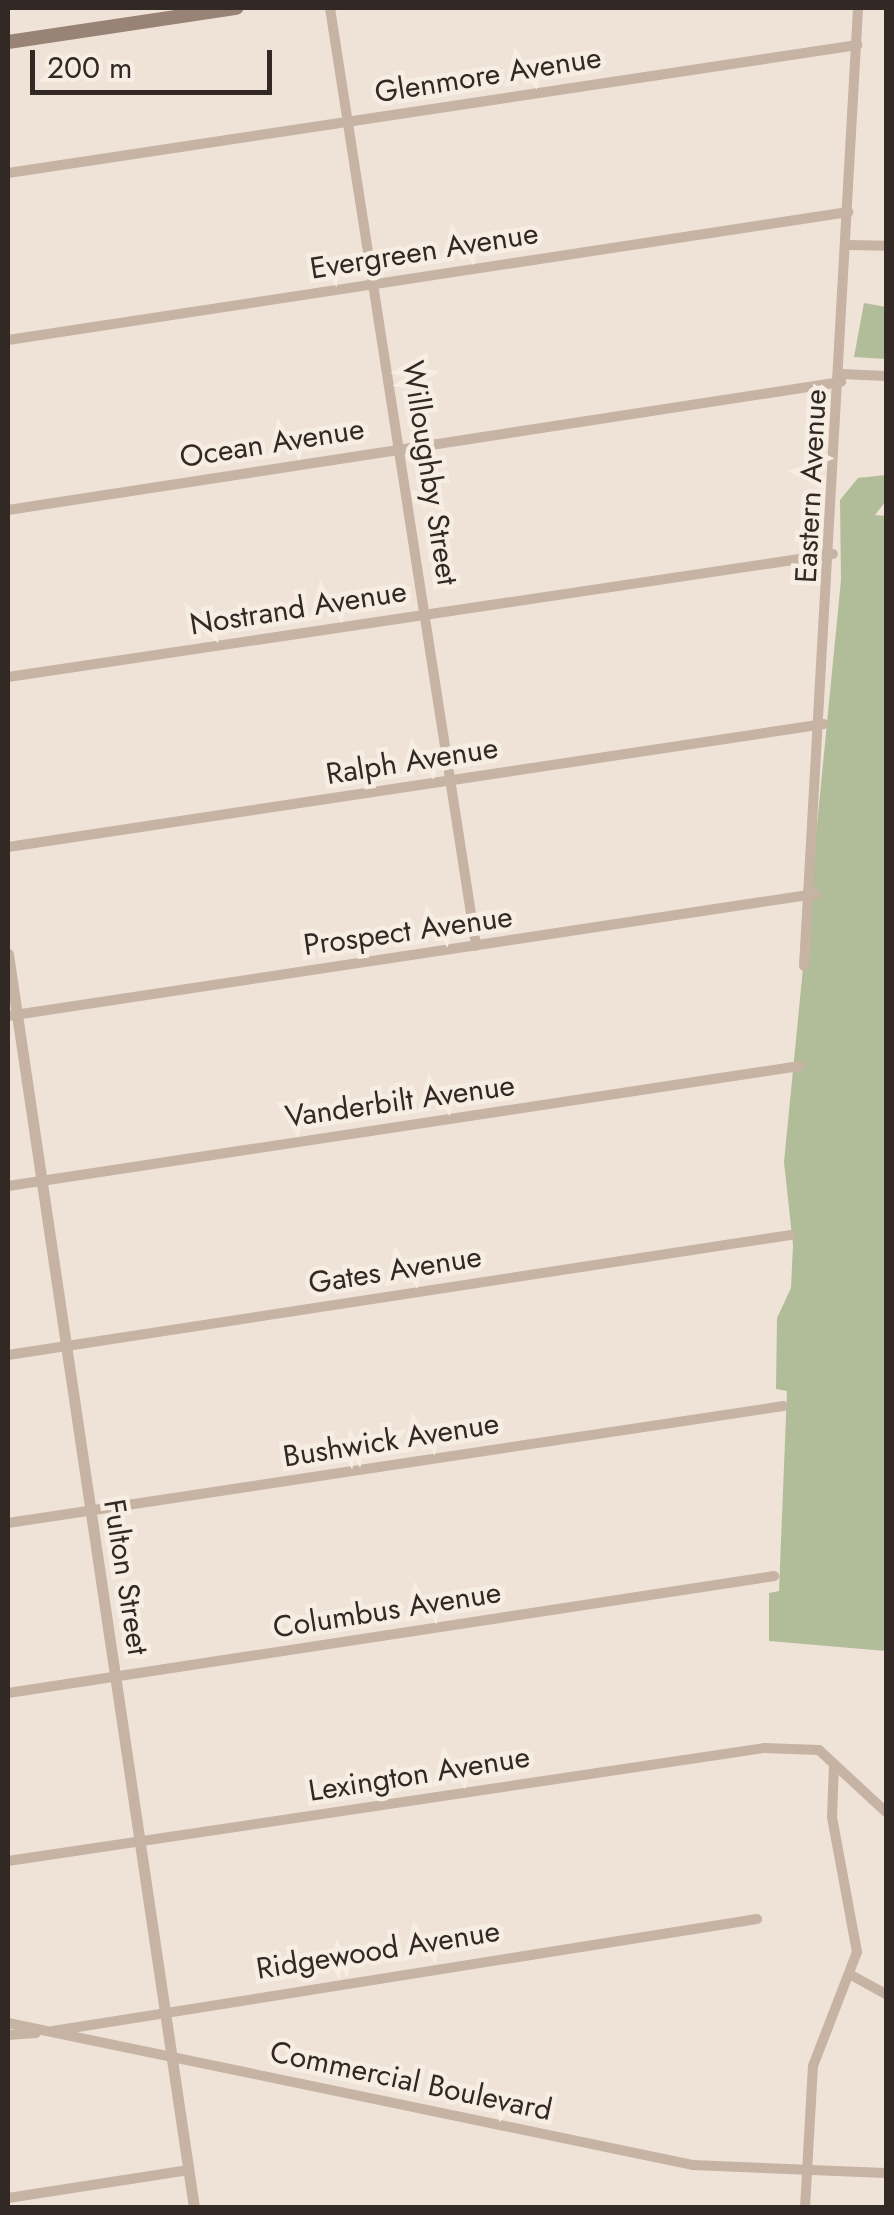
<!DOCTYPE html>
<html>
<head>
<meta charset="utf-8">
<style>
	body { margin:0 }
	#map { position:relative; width:894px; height:2215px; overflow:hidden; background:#efe3d7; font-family:Jost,sans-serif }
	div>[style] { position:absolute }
	.green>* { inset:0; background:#b1bd98 }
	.minor>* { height:10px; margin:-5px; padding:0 5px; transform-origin:5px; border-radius:5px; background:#c6b3a4 }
	.tertiary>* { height:11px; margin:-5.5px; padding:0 5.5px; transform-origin:5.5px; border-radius:5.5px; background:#c6b3a4 }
	.secondary>* { height:14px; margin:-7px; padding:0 7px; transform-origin:7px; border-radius:7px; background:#998276 }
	span { translate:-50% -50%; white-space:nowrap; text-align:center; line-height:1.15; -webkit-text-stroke:9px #f7eee3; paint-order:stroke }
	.street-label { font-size:30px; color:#322925 }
	.frame { position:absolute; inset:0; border:10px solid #322925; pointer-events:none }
	.scale { position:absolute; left:30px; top:50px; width:242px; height:45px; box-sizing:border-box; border:5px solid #322925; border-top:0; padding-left:12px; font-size:30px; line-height:35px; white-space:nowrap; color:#322925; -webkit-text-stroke:8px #f7eee3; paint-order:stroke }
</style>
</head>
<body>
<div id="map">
	<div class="green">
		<i style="clip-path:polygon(864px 303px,886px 307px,886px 359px,854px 357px)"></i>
		<i style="clip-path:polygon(886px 475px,886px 501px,875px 515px,886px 516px,886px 1651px,769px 1641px,769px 1593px,779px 1591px,787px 1391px,776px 1389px,777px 1318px,791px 1288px,793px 1245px,784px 1162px,841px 580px,840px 500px,858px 478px)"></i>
	</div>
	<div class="minor">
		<i style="left:330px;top:8px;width:949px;rotate:81.15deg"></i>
		<i style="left:8px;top:173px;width:859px;rotate:-8.57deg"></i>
		<i style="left:847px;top:245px;width:39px;rotate:1deg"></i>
		<i style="left:8px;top:340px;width:850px;rotate:-8.66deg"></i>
		<i style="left:841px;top:374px;width:45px;rotate:2.5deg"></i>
		<i style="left:8px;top:510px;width:843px;rotate:-8.74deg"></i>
		<i style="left:8px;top:677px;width:834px;rotate:-8.48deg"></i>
		<i style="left:8px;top:847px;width:825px;rotate:-8.57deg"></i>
		<i style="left:804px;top:966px;width:960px;rotate:-86.77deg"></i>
		<i style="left:8px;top:1016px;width:816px;rotate:-8.6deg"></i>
		<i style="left:8px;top:1186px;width:801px;rotate:-8.62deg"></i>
		<i style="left:8px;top:1355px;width:791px;rotate:-8.72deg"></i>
		<i style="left:8px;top:1523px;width:784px;rotate:-8.58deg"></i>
		<i style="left:8px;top:1693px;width:775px;rotate:-8.68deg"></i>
		<i style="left:8px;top:1861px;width:764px;rotate:-8.5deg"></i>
		<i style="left:764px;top:1748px;width:55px;rotate:2.1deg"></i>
		<i style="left:819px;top:1750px;width:91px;rotate:42.8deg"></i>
		<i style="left:853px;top:1976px;width:38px;rotate:29deg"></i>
		<i style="left:8px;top:2023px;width:700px;rotate:11.71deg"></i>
		<i style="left:693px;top:2165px;width:193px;rotate:2.4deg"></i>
		<i style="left:53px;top:2031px;width:713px;rotate:-9.04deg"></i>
		<i style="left:8px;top:2035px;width:28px;rotate:-4deg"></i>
		<i style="left:8px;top:2198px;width:183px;rotate:-8.8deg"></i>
		<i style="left:805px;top:2208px;width:142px;rotate:-86.8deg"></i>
		<i style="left:813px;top:2066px;width:122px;rotate:-68.9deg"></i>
		<i style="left:857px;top:1952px;width:137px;rotate:-100.5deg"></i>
		<i style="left:832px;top:1817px;width:53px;rotate:-87.8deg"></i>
	</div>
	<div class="tertiary">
		<i style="left:8px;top:954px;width:1268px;rotate:81.56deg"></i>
	</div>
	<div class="secondary">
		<i style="left:8px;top:42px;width:231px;rotate:-8.5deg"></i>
	</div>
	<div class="street-label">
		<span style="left:488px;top:75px;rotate:-9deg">Glenmore Avenue</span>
		<span style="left:424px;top:251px;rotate:-9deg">Evergreen Avenue</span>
		<span style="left:272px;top:443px;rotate:-9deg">Ocean Avenue</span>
		<span style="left:430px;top:473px;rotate:81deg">Willoughby Street</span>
		<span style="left:811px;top:486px;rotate:-87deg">Eastern Avenue</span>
		<span style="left:298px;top:608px;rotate:-9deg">Nostrand Avenue</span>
		<span style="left:412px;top:761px;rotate:-9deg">Ralph Avenue</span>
		<span style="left:408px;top:931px;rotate:-8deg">Prospect Avenue</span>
		<span style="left:400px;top:1101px;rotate:-8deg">Vanderbilt Avenue</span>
		<span style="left:395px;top:1270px;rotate:-9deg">Gates Avenue</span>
		<span style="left:391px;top:1440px;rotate:-9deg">Bushwick Avenue</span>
		<span style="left:126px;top:1577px;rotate:81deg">Fulton Street</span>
		<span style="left:387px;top:1610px;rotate:-9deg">Columbus Avenue</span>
		<span style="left:419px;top:1774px;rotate:-9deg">Lexington Avenue</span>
		<span style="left:378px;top:1950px;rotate:-9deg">Ridgewood Avenue</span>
		<span style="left:411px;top:2081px;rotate:12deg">Commercial Boulevard</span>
	</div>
	<div class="frame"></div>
	<div class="scale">200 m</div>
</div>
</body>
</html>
